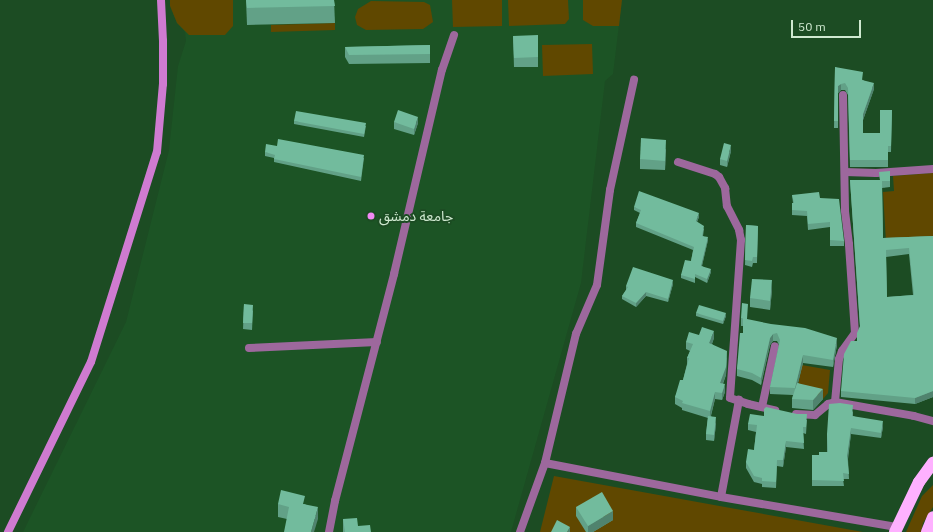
<!DOCTYPE html>
<html>
<head>
<meta charset="utf-8">
<style>
	body { margin:0 }
	#map { position:relative; width:933px; height:532px; overflow:hidden; background:#1c4c23; font-family:"IBM Plex Sans","Noto Sans Arabic",sans-serif }
	div>[style] { position:absolute }
	.built>* { inset:0; background:#1c5425 }
	.green>* { inset:0; background:#604800 }
	.street>* { height:8px; margin:-4px; padding:0 4px; transform-origin:4px; border-radius:4px; background:#9d689d }
	.secondary>* { height:8px; margin:-4px; padding:0 4px; transform-origin:4px; border-radius:4px; background:#cf7bd1 }
	.highway>* { height:12px; margin:-6px; padding:0 6px; transform-origin:6px; border-radius:6px; background:#feb1ff }
	.wall>* { inset:0; background:#62a187 }
	.shaded-wall>* { inset:0; background:#50836e }
	.building>* { inset:0; background:#72bb9d }
	.dots>* { width:11px; height:11px; translate:-50% -50%; box-sizing:border-box; border:2px solid #1c4c23; border-radius:50% }
	span { translate:-50% -50%; white-space:nowrap; text-align:center; line-height:1.15; -webkit-text-stroke:4px #1c4c23; paint-order:stroke }
	.poi-label { font-size:14px; color:#cfe9d0 }
	.left { translate:0 -50%; text-align:left }
	.scale { position:absolute; left:791px; top:20px; width:70px; height:18px; box-sizing:border-box; border:2px solid #cfe9d0; border-top:0; padding-left:5px; font-size:12px; line-height:14px; white-space:nowrap; color:#cfe9d0; -webkit-text-stroke:3px #1c4c23; paint-order:stroke }
</style>
</head>
<body>
<div id="map">
	<div class="built">
		<i style="clip-path:polygon(170px 0,622px 0,613px 74px,605px 81px,581px 283px,511px 532px,23px 532px,126px 322px,169px 150px,178px 66px,186px 41px,185px 32px,177px 23px,170px 6px)"></i>
	</div>
	<div class="green">
		<i style="clip-path:polygon(170px 0,233px 0,233px 26px,225px 35px,189px 35px,177px 23px,170px 6px)"></i>
		<i style="clip-path:polygon(452px 0,502px 0,502px 26px,453px 27px)"></i>
		<i style="clip-path:polygon(508px 0,568px 0,569px 19px,565px 24px,509px 26px)"></i>
		<i style="clip-path:polygon(583px 0,622px 0,619px 26px,593px 26px,583px 20px)"></i>
		<i style="clip-path:polygon(371px 1px,424px 2px,430px 5px,433px 22px,423px 29px,366px 30px,357px 25px,355px 17px,358px 9px)"></i>
		<i style="clip-path:polygon(335px 23px,335px 30px,271px 32px,271px 25px)"></i>
		<i style="clip-path:polygon(592px 44px,593px 74px,543px 76px,542px 45px)"></i>
		<i style="clip-path:polygon(933px 173px,933px 240px,886px 242px,883px 192px,894px 191px,893px 176px)"></i>
		<i style="clip-path:polygon(802px 365px,830px 370px,828px 393px,823px 399px,797px 390px)"></i>
		<i style="clip-path:polygon(554px 476px,863px 532px,540px 532px)"></i>
		<i style="clip-path:polygon(933px 485px,933px 507px,923px 523px,921px 532px,906px 532px,922px 496px)"></i>
	</div>
	<div class="street">
		<i style="left:678px;top:162px;width:39px;rotate:18deg"></i>
		<i style="left:715px;top:174px;width:5px;rotate:37deg"></i>
		<i style="left:719px;top:177px;width:13px;rotate:61deg"></i>
		<i style="left:725px;top:188px;width:18px;rotate:84deg"></i>
		<i style="left:727px;top:206px;width:27px;rotate:63deg"></i>
		<i style="left:739px;top:230px;width:10px;rotate:79deg"></i>
		<i style="left:741px;top:240px;width:158px;rotate:94deg"></i>
		<i style="left:730px;top:398px;width:19px;rotate:18deg"></i>
		<i style="left:748px;top:404px;width:28px;rotate:13deg"></i>
		<i style="left:845px;top:172px;width:31px;rotate:2deg"></i>
		<i style="left:876px;top:173px;width:57px;rotate:-4deg"></i>
		<i style="left:249px;top:348px;width:128px;rotate:-2.7deg"></i>
		<i style="left:835px;top:402px;width:43px;rotate:-84.7deg"></i>
		<i style="left:839px;top:359px;width:9px;rotate:-69deg"></i>
		<i style="left:842px;top:351px;width:22px;rotate:-54deg"></i>
		<i style="left:855px;top:333px;width:89px;rotate:-93.9deg"></i>
		<i style="left:849px;top:244px;width:34px;rotate:-97deg"></i>
		<i style="left:845px;top:210px;width:115px;rotate:-91deg"></i>
		<i style="left:762px;top:407px;width:62px;rotate:-78deg"></i>
		<i style="left:796px;top:414px;width:19px;rotate:3deg"></i>
		<i style="left:815px;top:415px;width:17px;rotate:-40deg"></i>
		<i style="left:828px;top:404px;width:7px;rotate:-16deg"></i>
		<i style="left:835px;top:402px;width:80px;rotate:10deg"></i>
		<i style="left:914px;top:416px;width:20px;rotate:15deg"></i>
		<i style="left:545px;top:463px;width:179px;rotate:10.9deg"></i>
		<i style="left:721px;top:497px;width:178px;rotate:9.7deg"></i>
		<i style="left:721px;top:497px;width:99px;rotate:-79.5deg"></i>
		<i style="left:329px;top:532px;width:32px;rotate:-79deg"></i>
		<i style="left:335px;top:501px;width:235px;rotate:-75.4deg"></i>
		<i style="left:394px;top:274px;width:210px;rotate:-76.8deg"></i>
		<i style="left:442px;top:70px;width:37px;rotate:-71deg"></i>
		<i style="left:520px;top:532px;width:73px;rotate:-70.1deg"></i>
		<i style="left:545px;top:463px;width:133px;rotate:-76.5deg"></i>
		<i style="left:576px;top:334px;width:53px;rotate:-66.8deg"></i>
		<i style="left:597px;top:285px;width:96px;rotate:-82.2deg"></i>
		<i style="left:610px;top:190px;width:113px;rotate:-77.7deg"></i>
	</div>
	<div class="secondary">
		<i style="left:8px;top:532px;width:189px;rotate:-64deg"></i>
		<i style="left:91px;top:362px;width:220px;rotate:-72.6deg"></i>
		<i style="left:157px;top:152px;width:68px;rotate:-85deg"></i>
		<i style="left:163px;top:84px;width:43px;rotate:-90deg"></i>
		<i style="left:163px;top:41px;width:41px;rotate:-92.8deg"></i>
	</div>
	<div class="highway">
		<i style="left:895px;top:532px;width:55px;rotate:-64.4deg"></i>
		<i style="left:919px;top:482px;width:24px;rotate:-54deg"></i>
		<i style="left:927px;top:532px;width:16px;rotate:-68deg"></i>
	</div>
	<div class="wall">
		<i style="clip-path:polygon(246px 0,334px 0,335px 23px,247px 25px)"></i>
		<i style="clip-path:polygon(513px 36px,538px 57px,538px 67px,514px 67px)"></i>
		<i style="clip-path:polygon(430px 45px,430px 63px,349px 64px,345px 57px,345px 47px)"></i>
		<i style="clip-path:polygon(835px 67px,863px 80px,874px 89px,863px 120px,863px 133px,880px 133px,892px 110px,891px 152px,888px 152px,888px 167px,850px 167px,848px 95px,845px 90px,841px 90px,838px 93px,838px 128px,834px 128px)"></i>
		<i style="clip-path:polygon(294px 121px,366px 126px,364px 137px,294px 124px)"></i>
		<i style="clip-path:polygon(394px 122px,418px 123px,414px 135px,394px 129px)"></i>
		<i style="clip-path:polygon(666px 149px,665px 170px,640px 169px,640px 159px)"></i>
		<i style="clip-path:polygon(731px 151px,727px 167px,720px 165px,720px 159px)"></i>
		<i style="clip-path:polygon(265px 152px,364px 158px,361px 181px,274px 162px,274px 158px,265px 156px)"></i>
		<i style="clip-path:polygon(evenodd,879px 172px,890px 181px,890px 187px,882px 188px,883px 238px,933px 236px,933px 397px,915px 404px,841px 397px,841px 391px,857px 341px,860px 327px,850px 180px,880px 180px,879px 172px,909px 254px,913px 295px,887px 297px,886px 257px,909px 254px)"></i>
		<i style="clip-path:polygon(792px 195px,820px 198px,844px 241px,844px 246px,830px 246px,830px 227px,808px 230px,807px 216px,792px 215px,792px 203px,793px 203px)"></i>
		<i style="clip-path:polygon(634px 207px,699px 217px,697px 222px,704px 229px,703px 236px,708px 240px,702px 266px,711px 272px,707px 283px,695px 277px,695px 283px,681px 278px,681px 275px,691px 261px,693px 250px,636px 227px,636px 223px,640px 213px,634px 210px)"></i>
		<i style="clip-path:polygon(746px 225px,758px 226px,757px 263px,753px 263px,752px 267px,745px 265px)"></i>
		<i style="clip-path:polygon(673px 284px,668px 302px,646px 296px,636px 307px,622px 299px,622px 296px,626px 290px,626px 286px)"></i>
		<i style="clip-path:polygon(772px 290px,770px 310px,750px 307px,750px 298px)"></i>
		<i style="clip-path:polygon(244px 304px,253px 311px,252px 330px,243px 329px)"></i>
		<i style="clip-path:polygon(696px 313px,726px 316px,723px 324px,696px 316px)"></i>
		<i style="clip-path:polygon(741px 318px,837px 345px,833px 367px,803px 363px,798px 383px,823px 399px,813px 410px,792px 408px,792px 399px,793px 395px,770px 394px,770px 387px,779px 345px,777px 341px,773px 341px,770px 345px,761px 385px,752px 380px,737px 376px,737px 369px,743px 333px,743px 326px,741px 326px)"></i>
		<i style="clip-path:polygon(699px 335px,714px 338px,712px 344px,727px 358px,726px 375px,723px 384px,725px 392px,722px 400px,715px 399px,711px 416px,716px 424px,714px 441px,706px 440px,706px 434px,708px 418px,682px 410px,682px 408px,675px 404px,675px 397px,683px 380px,687px 364px,687px 358px,690px 351px,686px 349px,686px 342px)"></i>
		<i style="clip-path:polygon(853px 411px,853px 416px,883px 427px,881px 438px,851px 434px,848px 459px,849px 479px,843px 479px,844px 486px,812px 486px,812px 455px,819px 455px,827px 452px,827px 434px)"></i>
		<i style="clip-path:polygon(764px 416px,807px 420px,806px 434px,803px 433px,804px 449px,786px 447px,783px 467px,777px 466px,776px 488px,762px 487px,762px 484px,754px 482px,746px 468px,746px 462px,754px 450px,756px 432px,748px 430px,748px 424px)"></i>
		<i style="clip-path:polygon(278px 504px,305px 504px,318px 519px,287px 519px,278px 517px)"></i>
		<i style="clip-path:polygon(576px 507px,613px 520px,593px 532px,586px 532px,576px 516px)"></i>
		<i style="clip-path:polygon(343px 519px,358px 526px,371px 532px,343px 532px)"></i>
	</div>
	<div class="shaded-wall">
		<i style="clip-path:polygon(874px 83px,874px 89px,863px 120px,863px 114px)"></i>
		<i style="clip-path:polygon(841px 84px,841px 90px,838px 93px,838px 86px)"></i>
		<i style="clip-path:polygon(418px 117px,418px 123px,414px 135px,414px 129px)"></i>
		<i style="clip-path:polygon(666px 140px,666px 149px,665px 170px,665px 161px)"></i>
		<i style="clip-path:polygon(731px 145px,731px 151px,727px 167px,727px 161px)"></i>
		<i style="clip-path:polygon(699px 213px,699px 217px,696px 224px,696px 221px)"></i>
		<i style="clip-path:polygon(708px 237px,708px 240px,701px 269px,701px 266px)"></i>
		<i style="clip-path:polygon(711px 269px,711px 272px,707px 283px,707px 279px)"></i>
		<i style="clip-path:polygon(673px 280px,673px 284px,668px 302px,668px 299px)"></i>
		<i style="clip-path:polygon(772px 280px,772px 290px,770px 310px,770px 301px)"></i>
		<i style="clip-path:polygon(646px 292px,646px 296px,636px 307px,636px 303px)"></i>
		<i style="clip-path:polygon(726px 313px,726px 316px,723px 324px,723px 321px)"></i>
		<i style="clip-path:polygon(714px 331px,714px 338px,709px 351px,709px 343px)"></i>
		<i style="clip-path:polygon(773px 334px,773px 341px,770px 345px,761px 385px,761px 378px,770px 338px)"></i>
		<i style="clip-path:polygon(837px 338px,837px 345px,833px 367px,833px 360px)"></i>
		<i style="clip-path:polygon(727px 351px,726px 375px,720px 390px,720px 383px)"></i>
		<i style="clip-path:polygon(803px 355px,803px 363px,795px 395px,795px 388px)"></i>
		<i style="clip-path:polygon(725px 384px,725px 392px,722px 400px,722px 393px)"></i>
		<i style="clip-path:polygon(823px 389px,823px 399px,813px 410px,813px 400px)"></i>
		<i style="clip-path:polygon(933px 391px,933px 397px,915px 404px,915px 398px)"></i>
		<i style="clip-path:polygon(715px 392px,715px 399px,710px 418px,710px 411px)"></i>
		<i style="clip-path:polygon(716px 417px,716px 424px,714px 441px,714px 435px)"></i>
		<i style="clip-path:polygon(883px 421px,883px 427px,881px 438px,881px 433px)"></i>
		<i style="clip-path:polygon(851px 428px,851px 434px,847px 462px,847px 456px)"></i>
		<i style="clip-path:polygon(786px 441px,786px 447px,783px 467px,783px 460px)"></i>
		<i style="clip-path:polygon(318px 507px,318px 519px,314px 532px,311px 532px)"></i>
		<i style="clip-path:polygon(613px 511px,613px 520px,593px 532px,588px 532px,588px 526px)"></i>
		<i style="clip-path:polygon(570px 527px,570px 532px,567px 532px)"></i>
	</div>
	<div class="building">
		<i style="clip-path:polygon(246px 0,334px 0,335px 6px,247px 8px)"></i>
		<i style="clip-path:polygon(538px 35px,538px 57px,514px 58px,513px 36px)"></i>
		<i style="clip-path:polygon(430px 45px,430px 54px,349px 55px,345px 47px)"></i>
		<i style="clip-path:polygon(835px 67px,863px 72px,862px 80px,874px 83px,863px 114px,863px 133px,880px 133px,880px 110px,892px 110px,891px 146px,888px 146px,888px 160px,850px 160px,848px 88px,845px 83px,841px 84px,838px 86px,838px 121px,834px 121px)"></i>
		<i style="clip-path:polygon(398px 110px,418px 117px,414px 129px,394px 122px)"></i>
		<i style="clip-path:polygon(296px 111px,366px 123px,364px 134px,294px 121px)"></i>
		<i style="clip-path:polygon(641px 138px,666px 140px,665px 161px,640px 159px)"></i>
		<i style="clip-path:polygon(278px 139px,364px 155px,361px 177px,274px 159px,275px 155px,265px 152px,266px 144px,277px 146px)"></i>
		<i style="clip-path:polygon(724px 143px,731px 145px,727px 161px,720px 159px)"></i>
		<i style="clip-path:polygon(evenodd,890px 171px,890px 181px,882px 181px,883px 238px,933px 236px,933px 391px,915px 398px,841px 391px,844px 354px,851px 341px,857px 341px,857px 333px,860px 326px,850px 180px,880px 180px,879px 172px,890px 171px,909px 248px,914px 295px,887px 297px,886px 250px,909px 248px)"></i>
		<i style="clip-path:polygon(639px 191px,699px 213px,696px 221px,704px 226px,702px 236px,708px 237px,701px 266px,711px 269px,707px 279px,695px 274px,695px 279px,681px 275px,685px 260px,691px 261px,694px 247px,636px 223px,641px 210px,634px 207px)"></i>
		<i style="clip-path:polygon(819px 192px,820px 198px,839px 199px,844px 241px,830px 240px,830px 222px,808px 224px,807px 211px,792px 210px,792px 203px,794px 203px,792px 195px)"></i>
		<i style="clip-path:polygon(746px 225px,758px 226px,757px 257px,753px 257px,752px 261px,745px 260px)"></i>
		<i style="clip-path:polygon(633px 267px,673px 280px,668px 299px,646px 292px,636px 303px,622px 296px,628px 287px,626px 286px)"></i>
		<i style="clip-path:polygon(752px 279px,772px 280px,770px 301px,750px 298px)"></i>
		<i style="clip-path:polygon(742px 303px,748px 304px,747px 319px,771px 324px,805px 328px,837px 338px,833px 360px,803px 355px,795px 388px,770px 387px,780px 340px,777px 333px,773px 334px,770px 338px,761px 378px,752px 373px,737px 369px,740px 333px,743px 333px,743px 319px,741px 318px)"></i>
		<i style="clip-path:polygon(244px 304px,253px 305px,252px 323px,243px 323px)"></i>
		<i style="clip-path:polygon(699px 305px,726px 313px,723px 321px,696px 313px)"></i>
		<i style="clip-path:polygon(702px 327px,714px 331px,709px 343px,727px 351px,726px 367px,720px 383px,725px 384px,722px 393px,715px 392px,710px 411px,682px 403px,683px 401px,675px 397px,680px 380px,683px 380px,689px 358px,687px 358px,693px 344px,686px 342px,689px 332px,699px 335px)"></i>
		<i style="clip-path:polygon(797px 383px,823px 389px,813px 400px,792px 399px)"></i>
		<i style="clip-path:polygon(840px 403px,853px 405px,852px 416px,883px 421px,881px 433px,851px 428px,847px 456px,849px 474px,843px 473px,844px 481px,812px 480px,812px 455px,819px 455px,819px 452px,828px 452px,827px 434px,829px 404px)"></i>
		<i style="clip-path:polygon(766px 407px,797px 414px,807px 414px,806px 427px,803px 427px,804px 443px,786px 441px,783px 460px,777px 460px,776px 482px,762px 481px,762px 478px,754px 476px,746px 462px,748px 449px,754px 450px,757px 425px,748px 424px,750px 414px,764px 416px,764px 409px)"></i>
		<i style="clip-path:polygon(708px 416px,716px 417px,714px 435px,706px 434px)"></i>
		<i style="clip-path:polygon(281px 490px,305px 496px,303px 504px,318px 507px,311px 532px,284px 532px,289px 507px,278px 504px)"></i>
		<i style="clip-path:polygon(602px 492px,613px 511px,588px 526px,576px 507px)"></i>
		<i style="clip-path:polygon(357px 518px,358px 526px,370px 525px,371px 532px,345px 532px,343px 519px)"></i>
		<i style="clip-path:polygon(557px 520px,570px 527px,567px 532px,551px 532px)"></i>
	</div>
	<div class="dots">
		<i style="left:371px;top:216px;background:#f18af4"></i>
	</div>
	<div class="poi-label">
		<span class="left" style="left:379px;top:216px">جامعة دمشق</span>
	</div>
	<div class="scale">50 m</div>
</div>
</body>
</html>
